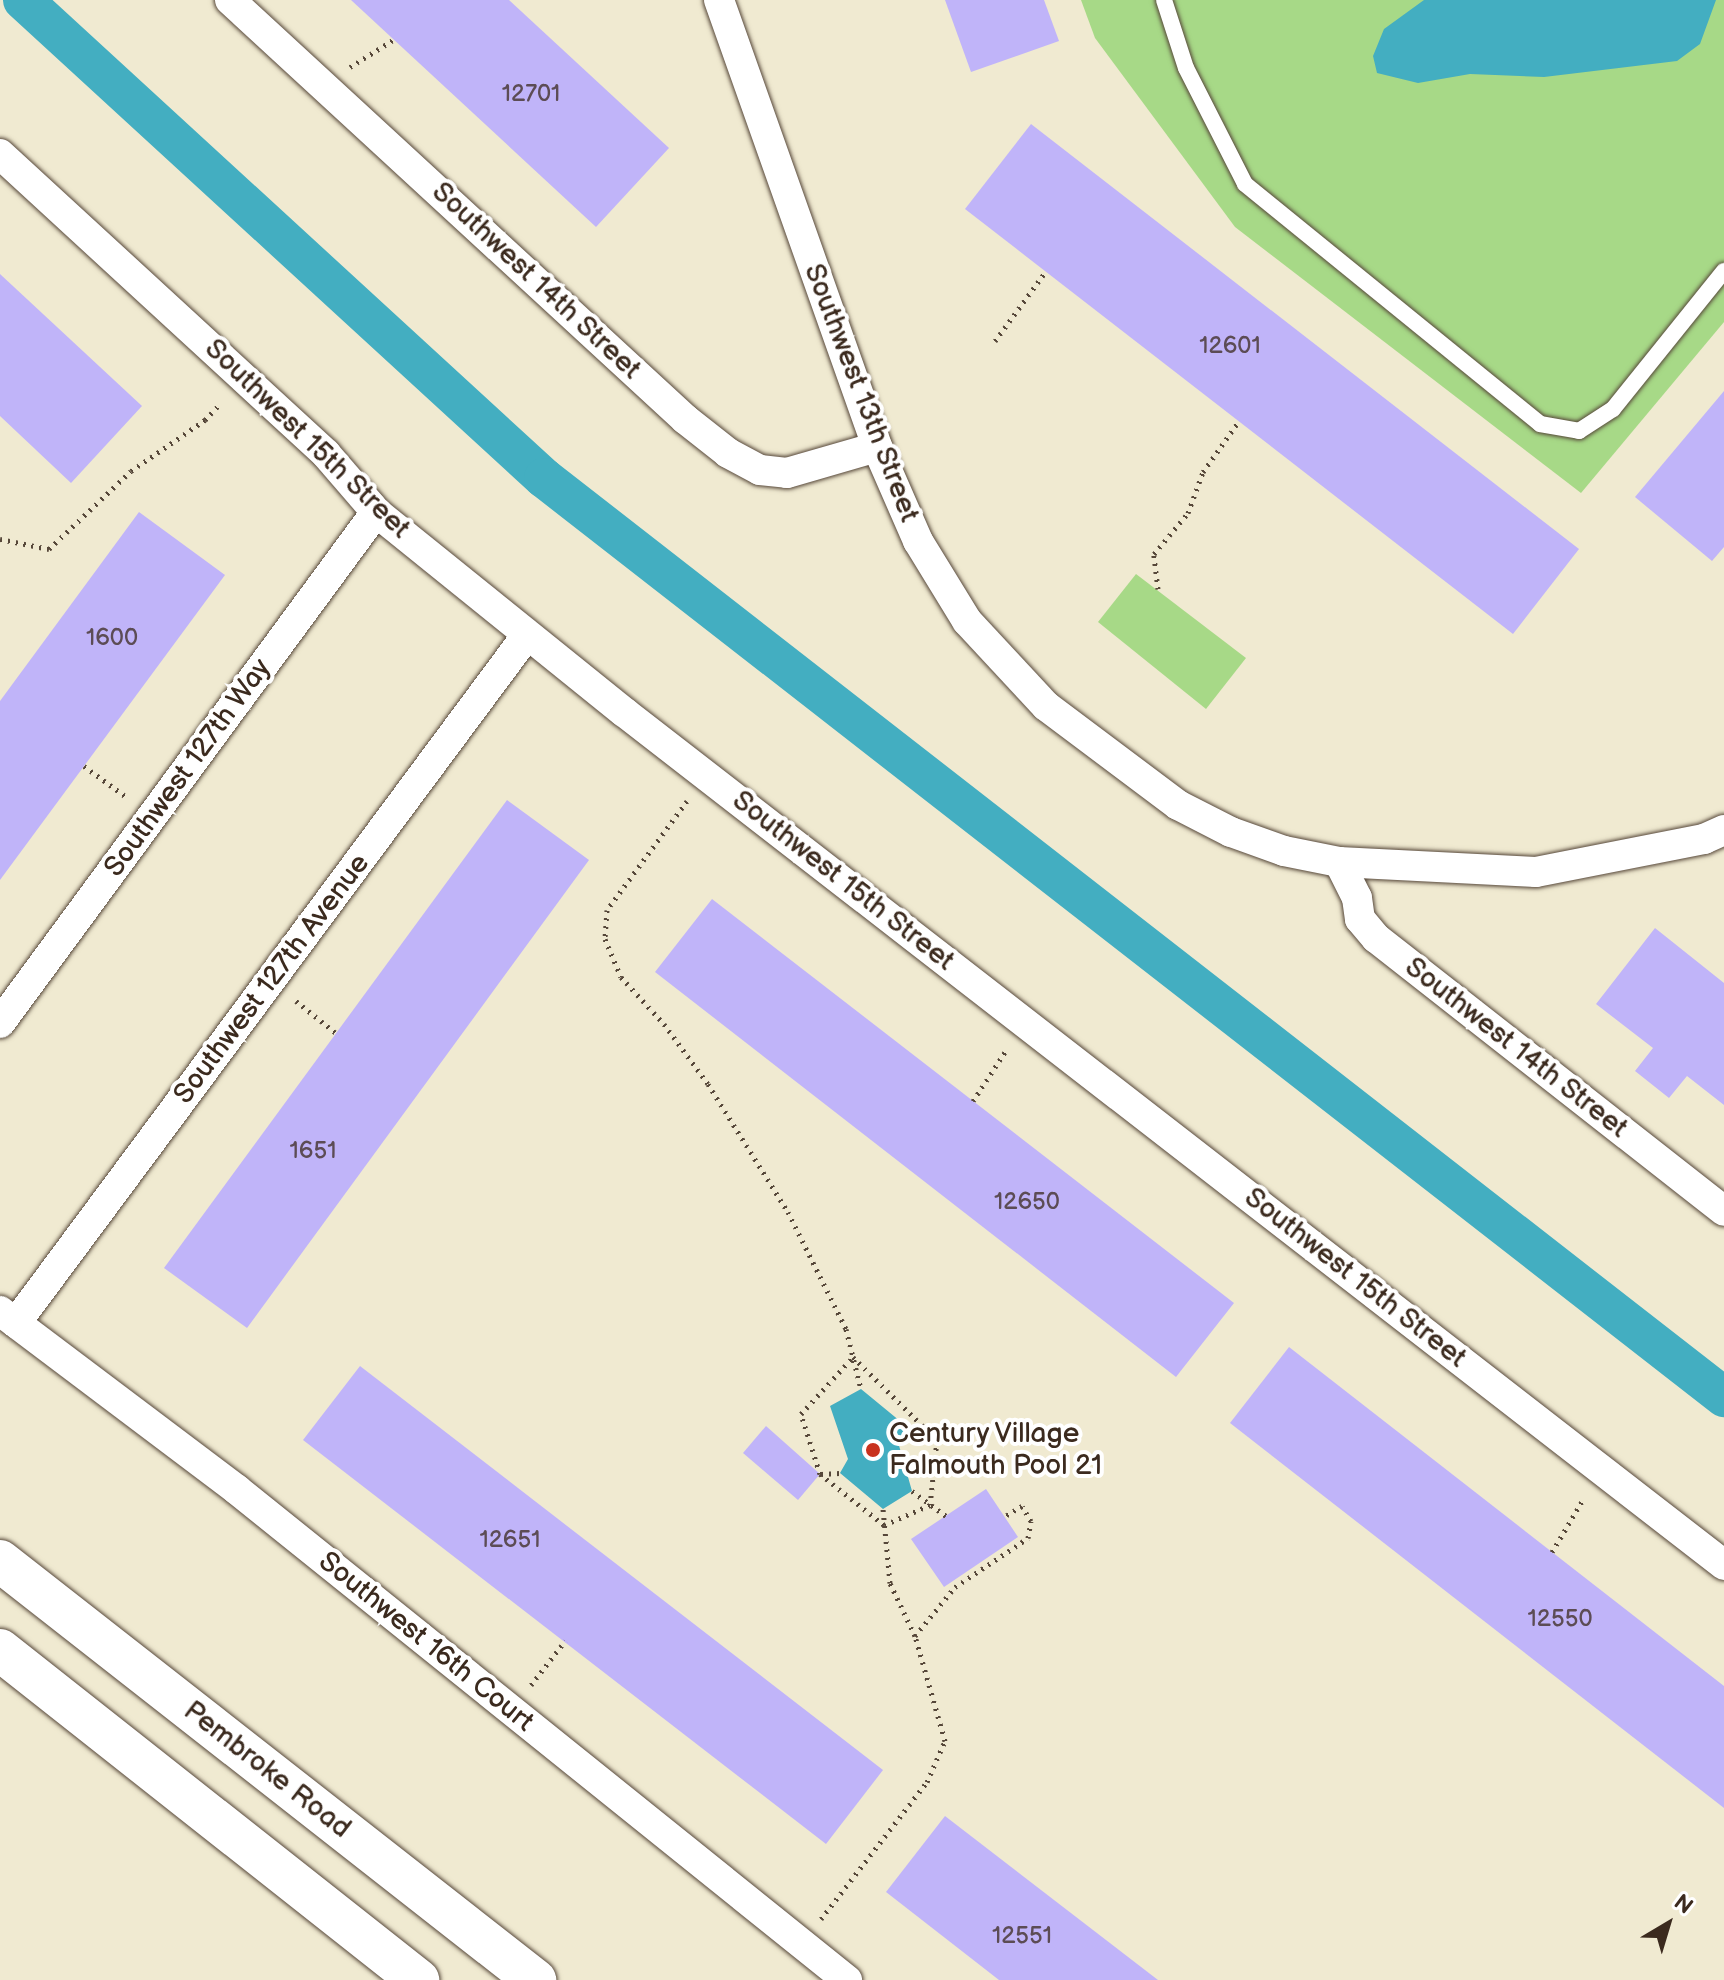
<!DOCTYPE html>
<html>
<head>
<meta charset="utf-8">
<style>
	body { margin:0 }
	#map { position:relative; width:1724px; height:1980px; overflow:hidden; background:#f0ead1; font-family:"Balsamiq Sans",sans-serif }
	div>[style] { position:absolute }
	.green>* { inset:0; background:#a7d987 }
	.water>* { inset:0; background:#43aec1 }
	.canal>* { height:40px; margin:-20px; padding:0 20px; transform-origin:20px; border-radius:20px; background:#43aec1 }
	.building>* { inset:0; background:#c0b4f9 }
	.path>* { height:5px; margin-top:-2.5px; transform-origin:0; background:repeating-linear-gradient(90deg,#564739 0 2px,transparent 0 8px) }
	.roads { filter:drop-shadow(0 0 2px #564739) drop-shadow(0 0 2px #564739) }
	.lane>* { height:16px; margin:-8px; padding:0 8px; transform-origin:8px; border-radius:8px; background:#fff }
	.street>* { height:30px; margin:-15px; padding:0 15px; transform-origin:15px; border-radius:15px; background:#fff }
	.secondary>* { height:42px; margin:-21px; padding:0 21px; transform-origin:21px; border-radius:21px; background:#fff }
	.dots>* { width:22px; height:22px; translate:-50% -50%; box-sizing:border-box; border:4px solid #fff; border-radius:50% }
	span { translate:-50% -50%; white-space:nowrap; text-align:center; line-height:1.15; -webkit-text-stroke:8px #fff; paint-order:stroke }
	.number-label { font-size:24px; color:#5c4c55 }
	.number-label span { -webkit-text-stroke-width:0 }
	.street-label { font-size:28px; color:#3b2a1e }
	.poi-label { font-size:28px; color:#3b2a1e }
	.left { translate:0 -50%; text-align:left }
	.north { position:absolute; left:1628px; top:1884px; width:80px; height:80px; -webkit-text-stroke:6px #fff; paint-order:stroke; rotate:38deg; font-size:22px; font-weight:700; line-height:32px; text-align:center; color:#3b2a1e }
	.north::after { content:''; display:block; margin:auto; width:28px; height:36px; background:#3b2a1e; clip-path:polygon(50% 0,100% 100%,50% 72%,0 100%) }
</style>
</head>
<body>
<div id="map">
	<div class="green">
		<i style="clip-path:polygon(1081px 0,1724px 0,1724px 322px,1581px 493px,1235px 227px,1095px 38px)"></i>
		<i style="clip-path:polygon(1136px 574px,1246px 658px,1206px 709px,1098px 622px)"></i>
	</div>
	<div class="water">
		<i style="clip-path:polygon(1424px 0,1716px 0,1700px 44px,1677px 61px,1544px 77px,1470px 74px,1418px 83px,1377px 73px,1373px 56px,1384px 29px)"></i>
		<i style="clip-path:polygon(861px 1389px,906px 1426px,898px 1442px,912px 1491px,883px 1509px,840px 1473px,848px 1459px,830px 1406px)"></i>
	</div>
	<div class="canal">
		<i style="left:23px;top:0;width:707px;rotate:42.54deg"></i>
		<i style="left:544px;top:478px;width:1496px;rotate:37.91deg"></i>
	</div>
	<div class="building">
		<i style="clip-path:polygon(351px 0,509px 0,669px 148px,596px 227px)"></i>
		<i style="clip-path:polygon(945px 0,1044px 0,1059px 41px,971px 72px)"></i>
		<i style="clip-path:polygon(1031px 124px,1579px 549px,1513px 634px,965px 209px)"></i>
		<i style="clip-path:polygon(0 274px,142px 406px,71px 483px,0 416px)"></i>
		<i style="clip-path:polygon(1724px 391px,1724px 547px,1712px 561px,1635px 497px)"></i>
		<i style="clip-path:polygon(139px 512px,225px 575px,0 880px,0 701px)"></i>
		<i style="clip-path:polygon(507px 800px,589px 860px,247px 1328px,164px 1268px)"></i>
		<i style="clip-path:polygon(712px 899px,1234px 1303px,1176px 1377px,655px 972px)"></i>
		<i style="clip-path:polygon(1655px 928px,1724px 983px,1724px 1105px,1687px 1076px,1669px 1098px,1635px 1071px,1653px 1048px,1596px 1004px)"></i>
		<i style="clip-path:polygon(1289px 1347px,1724px 1686px,1724px 1808px,1230px 1423px)"></i>
		<i style="clip-path:polygon(360px 1366px,883px 1770px,826px 1844px,303px 1440px)"></i>
		<i style="clip-path:polygon(766px 1426px,820px 1474px,798px 1500px,743px 1453px)"></i>
		<i style="clip-path:polygon(986px 1489px,1018px 1537px,944px 1587px,911px 1539px)"></i>
		<i style="clip-path:polygon(945px 1816px,1158px 1980px,999px 1980px,886px 1892px)"></i>
	</div>
	<div class="path">
		<i style="left:350px;top:67px;width:51px;rotate:-32.1deg"></i>
		<i style="left:995px;top:341px;width:87px;rotate:-53.9deg"></i>
		<i style="left:0;top:539px;width:50px;rotate:11.5deg"></i>
		<i style="left:49px;top:549px;width:113px;rotate:-43.6deg"></i>
		<i style="left:131px;top:471px;width:90px;rotate:-34.6deg"></i>
		<i style="left:205px;top:420px;width:22px;rotate:-47deg"></i>
		<i style="left:1158px;top:589px;width:35px;rotate:-97deg"></i>
		<i style="left:1154px;top:554px;width:53px;rotate:-50.3deg"></i>
		<i style="left:1188px;top:513px;width:44px;rotate:-69.9deg"></i>
		<i style="left:1203px;top:472px;width:62px;rotate:-54.8deg"></i>
		<i style="left:84px;top:766px;width:51px;rotate:36.2deg"></i>
		<i style="left:687px;top:801px;width:135px;rotate:126.3deg"></i>
		<i style="left:607px;top:910px;width:29px;rotate:94deg"></i>
		<i style="left:605px;top:939px;width:41px;rotate:67.2deg"></i>
		<i style="left:621px;top:977px;width:64px;rotate:47.5deg"></i>
		<i style="left:664px;top:1024px;width:74px;rotate:53.7deg"></i>
		<i style="left:708px;top:1084px;width:151px;rotate:58deg"></i>
		<i style="left:788px;top:1212px;width:131px;rotate:63.6deg"></i>
		<i style="left:846px;top:1329px;width:62px;rotate:76deg"></i>
		<i style="left:296px;top:1001px;width:51px;rotate:38.7deg"></i>
		<i style="left:973px;top:1101px;width:59px;rotate:-56.9deg"></i>
		<i style="left:853px;top:1357px;width:118px;rotate:44.7deg"></i>
		<i style="left:937px;top:1440px;width:65px;rotate:96.1deg"></i>
		<i style="left:930px;top:1505px;width:50px;rotate:156.5deg"></i>
		<i style="left:884px;top:1525px;width:82px;rotate:-141.4deg"></i>
		<i style="left:820px;top:1474px;width:63px;rotate:-107.6deg"></i>
		<i style="left:801px;top:1414px;width:77px;rotate:-47.6deg"></i>
		<i style="left:821px;top:1474px;width:19px;rotate:-3deg"></i>
		<i style="left:912px;top:1491px;width:42px;rotate:36.3deg"></i>
		<i style="left:1552px;top:1552px;width:63px;rotate:-59.3deg"></i>
		<i style="left:915px;top:1636px;width:63px;rotate:-50.8deg"></i>
		<i style="left:955px;top:1587px;width:88px;rotate:-33.9deg"></i>
		<i style="left:1028px;top:1538px;width:17px;rotate:-80deg"></i>
		<i style="left:1031px;top:1521px;width:17px;rotate:-121deg"></i>
		<i style="left:1022px;top:1506px;width:21px;rotate:149deg"></i>
		<i style="left:531px;top:1685px;width:56px;rotate:-52.3deg"></i>
		<i style="left:821px;top:1919px;width:173px;rotate:-52.3deg"></i>
		<i style="left:927px;top:1782px;width:45px;rotate:-66.3deg"></i>
		<i style="left:945px;top:1741px;width:109px;rotate:-105.9deg"></i>
		<i style="left:915px;top:1636px;width:59px;rotate:-115.3deg"></i>
		<i style="left:890px;top:1583px;width:74px;rotate:-95.4deg"></i>
	</div>
	<div class="roads">
		<div class="lane">
			<i style="left:1164px;top:0;width:71px;rotate:72.1deg"></i>
			<i style="left:1186px;top:68px;width:130px;rotate:63deg"></i>
			<i style="left:1245px;top:184px;width:380px;rotate:39.1deg"></i>
			<i style="left:1540px;top:424px;width:40px;rotate:10deg"></i>
			<i style="left:1579px;top:431px;width:40px;rotate:-32.9deg"></i>
			<i style="left:1613px;top:409px;width:177px;rotate:-51.2deg"></i>
		</div>
		<div class="street">
			<i style="left:230px;top:0;width:619px;rotate:42.64deg"></i>
			<i style="left:685px;top:419px;width:55px;rotate:38.3deg"></i>
			<i style="left:728px;top:453px;width:36px;rotate:28deg"></i>
			<i style="left:760px;top:470px;width:27px;rotate:6deg"></i>
			<i style="left:787px;top:473px;width:94px;rotate:-16.1deg"></i>
			<i style="left:719px;top:0;width:474px;rotate:70.5deg"></i>
			<i style="left:877px;top:447px;width:103px;rotate:66.4deg"></i>
			<i style="left:918px;top:541px;width:94px;rotate:58.5deg"></i>
			<i style="left:967px;top:621px;width:116px;rotate:47.1deg"></i>
			<i style="left:1046px;top:706px;width:165px;rotate:36.9deg"></i>
			<i style="left:1178px;top:805px;width:59px;rotate:27deg"></i>
			<i style="left:1231px;top:832px;width:56px;rotate:19.7deg"></i>
			<i style="left:1284px;top:851px;width:56px;rotate:11.3deg"></i>
			<i style="left:1339px;top:862px;width:197px;rotate:2.9deg"></i>
			<i style="left:1536px;top:872px;width:171px;rotate:-11.1deg"></i>
			<i style="left:1704px;top:839px;width:22px;rotate:-24deg"></i>
			<i style="left:0;top:154px;width:443px;rotate:42.6deg"></i>
			<i style="left:326px;top:454px;width:77px;rotate:49.2deg"></i>
			<i style="left:376px;top:512px;width:319px;rotate:38.9deg"></i>
			<i style="left:624px;top:712px;width:1392px;rotate:37.79deg"></i>
			<i style="left:1339px;top:862px;width:40px;rotate:63.4deg"></i>
			<i style="left:1357px;top:898px;width:21px;rotate:82deg"></i>
			<i style="left:1360px;top:919px;width:25px;rotate:50deg"></i>
			<i style="left:1376px;top:938px;width:442px;rotate:38.1deg"></i>
			<i style="left:0;top:1023px;width:634px;rotate:-53.65deg"></i>
			<i style="left:0;top:1311px;width:296px;rotate:37deg"></i>
			<i style="left:236px;top:1489px;width:784px;rotate:38.79deg"></i>
			<i style="left:16px;top:1323px;width:857px;rotate:-53.4deg"></i>
		</div>
		<div class="secondary">
			<i style="left:0;top:1561px;width:680px;rotate:38.07deg"></i>
			<i style="left:0;top:1650px;width:533px;rotate:38.29deg"></i>
		</div>
	</div>
	<div class="dots">
		<i style="left:873px;top:1450px;background:#c8321e"></i>
	</div>
	<div class="number-label">
		<span style="left:531px;top:94px">12701</span>
		<span style="left:1230px;top:346px">12601</span>
		<span style="left:112px;top:638px">1600</span>
		<span style="left:313px;top:1151px">1651</span>
		<span style="left:1027px;top:1202px">12650</span>
		<span style="left:510px;top:1540px">12651</span>
		<span style="left:1560px;top:1619px">12550</span>
		<span style="left:1022px;top:1936px">12551</span>
	</div>
	<div class="street-label">
		<span style="left:536px;top:281px;rotate:43deg">Southwest 14th Street</span>
		<span style="left:861px;top:393px;rotate:69deg">Southwest 13th Street</span>
		<span style="left:307px;top:439px;rotate:44deg">Southwest 15th Street</span>
		<span style="left:188px;top:768px;rotate:-54deg">Southwest 127th Way</span>
		<span style="left:843px;top:881px;rotate:38deg">Southwest 15th Street</span>
		<span style="left:272px;top:979px;rotate:-53deg">Southwest 127th Avenue</span>
		<span style="left:1516px;top:1048px;rotate:38deg">Southwest 14th Street</span>
		<span style="left:1355px;top:1278px;rotate:38deg">Southwest 15th Street</span>
		<span style="left:426px;top:1642px;rotate:39deg">Southwest 16th Court</span>
		<span style="left:267px;top:1770px;rotate:38deg">Pembroke Road</span>
	</div>
	<div class="poi-label">
		<span class="left" style="left:889px;top:1450px">Century Village<br>Falmouth Pool 21</span>
	</div>
	<div class="north">N</div>
</div>
</body>
</html>
